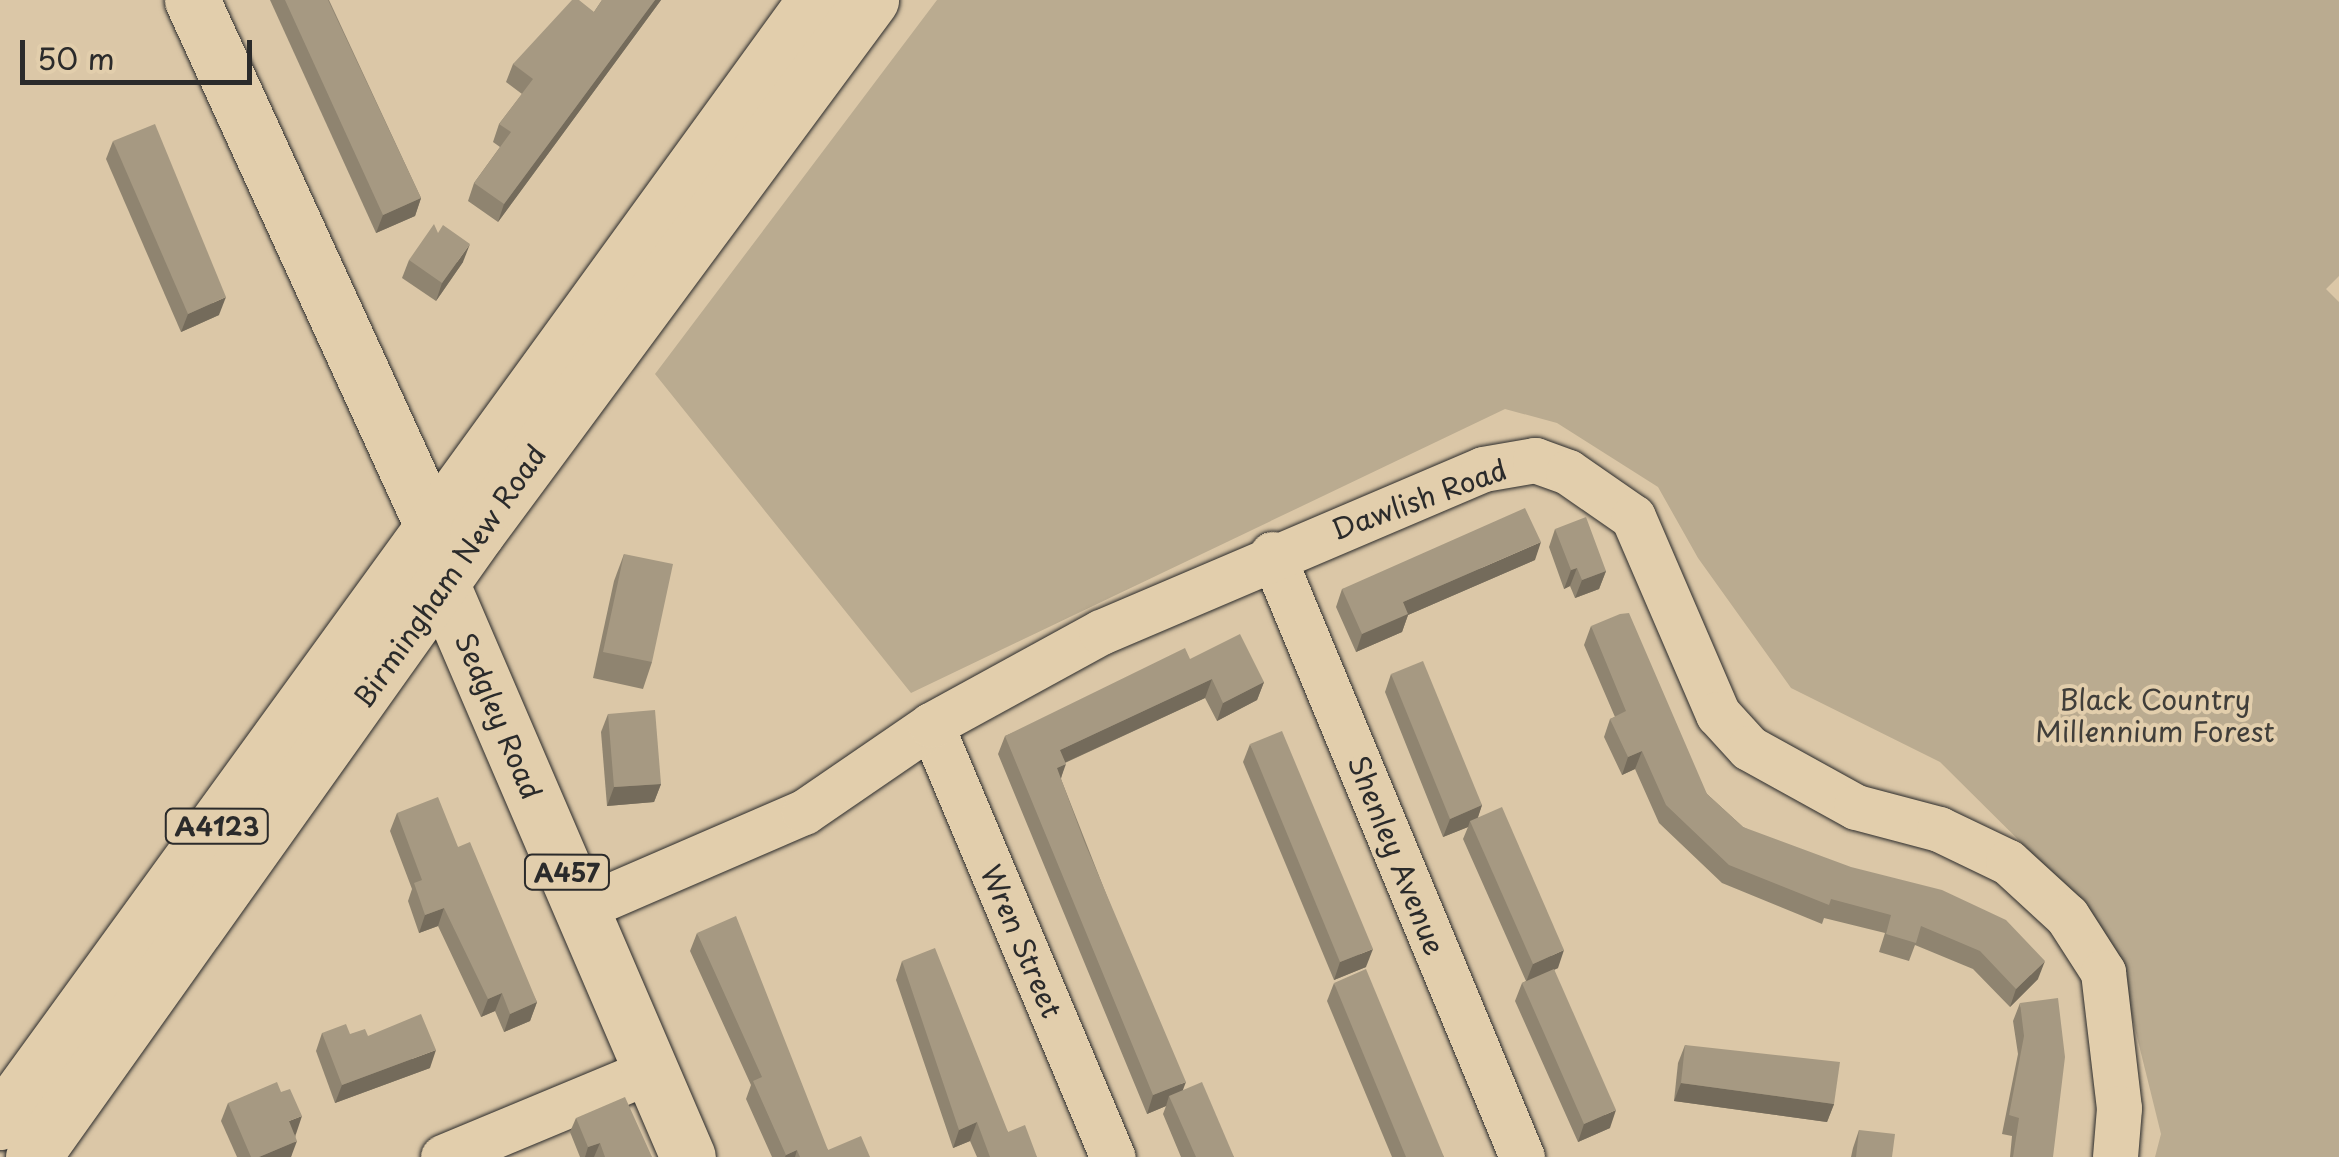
<!DOCTYPE html>
<html>
<head>
<meta charset="utf-8">
<style>
	body { margin:0 }
	#map { position:relative; width:2339px; height:1157px; overflow:hidden; background:#dbc7a7; font-family:"Playpen Sans",sans-serif }
	div>[style] { position:absolute }
	.green>* { inset:0; background:#baab90 }
	.roads { filter:drop-shadow(0 0 2px #2b2b2b) drop-shadow(0 0 2px #2b2b2b) }
	.minor>* { height:45px; margin:-22.5px; padding:0 22.5px; transform-origin:22.5px; border-radius:22.5px; background:#e2ceac }
	.major>* { height:55px; margin:-27.5px; padding:0 27.5px; transform-origin:27.5px; border-radius:27.5px; background:#e2ceac }
	.highway>* { height:55px; margin:-27.5px; padding:0 27.5px; transform-origin:27.5px; border-radius:27.5px; background:#e2ceac }
	.wall>* { inset:0; background:#8f8470 }
	.shaded-wall>* { inset:0; background:#746b5b }
	.building>* { inset:0; background:#a69982 }
	span { translate:-50% -50%; white-space:nowrap; text-align:center; line-height:1.15; -webkit-text-stroke:8px #e2ceac; paint-order:stroke }
	.shield-label span { padding:2px 8px; background:#e2ceac; border:2px solid; border-radius:8px; -webkit-text-stroke-width:0 }
	.shield-label { font-size:25px; color:#2b2b2b; font-weight:700 }
	.street-label { font-size:28px; color:#2b2b2b }
	.park-label { font-size:28px; color:#403e3a }
	.scale { position:absolute; left:20px; top:40px; width:232px; height:45px; box-sizing:border-box; border:5px solid #2b2b2b; border-top:0; padding-left:12px; font-size:30px; line-height:35px; white-space:nowrap; color:#2b2b2b; -webkit-text-stroke:8px #e2ceac; paint-order:stroke }
</style>
</head>
<body>
<div id="map">
	<div class="green">
		<i style="clip-path:polygon(937px 0,2339px 0,2339px 276px,2326px 289px,2339px 302px,2339px 1157px,2155px 1157px,2161px 1134px,2120px 968px,2063px 884px,1940px 762px,1791px 688px,1698px 558px,1658px 487px,1557px 423px,1505px 409px,911px 693px,655px 374px)"></i>
	</div>
	<div class="roads">
		<div class="minor">
			<i style="left:1272px;top:554px;width:653px;rotate:67.48deg"></i>
			<i style="left:931px;top:725px;width:469px;rotate:67.2deg"></i>
			<i style="left:582px;top:908px;width:242px;rotate:-23.4deg"></i>
			<i style="left:804px;top:812px;width:154px;rotate:-34.4deg"></i>
			<i style="left:931px;top:725px;width:194px;rotate:-28.7deg"></i>
			<i style="left:1101px;top:632px;width:415px;rotate:-23.1deg"></i>
			<i style="left:1483px;top:469px;width:53px;rotate:-9.8deg"></i>
			<i style="left:1535px;top:460px;width:35px;rotate:20deg"></i>
			<i style="left:1568px;top:472px;width:79px;rotate:34.7deg"></i>
			<i style="left:1633px;top:517px;width:215px;rotate:66.7deg"></i>
			<i style="left:1718px;top:714px;width:46px;rotate:47.6deg"></i>
			<i style="left:1749px;top:748px;width:122px;rotate:28.9deg"></i>
			<i style="left:1856px;top:807px;width:86px;rotate:14.8deg"></i>
			<i style="left:1939px;top:829px;width:76px;rotate:25.6deg"></i>
			<i style="left:2008px;top:862px;width:80px;rotate:42.5deg"></i>
			<i style="left:2067px;top:916px;width:67px;rotate:57.3deg"></i>
			<i style="left:2103px;top:972px;width:137px;rotate:83.3deg"></i>
			<i style="left:2119px;top:1108px;width:49px;rotate:94.7deg"></i>
			<i style="left:443px;top:1157px;width:226px;rotate:-22.6deg"></i>
		</div>
		<div class="major">
			<i style="left:192px;top:0;width:583px;rotate:65.46deg"></i>
			<i style="left:434px;top:530px;width:58px;rotate:81deg"></i>
			<i style="left:443px;top:587px;width:620px;rotate:66.74deg"></i>
		</div>
		<div class="highway">
			<i style="left:0;top:1122px;width:1387px;rotate:-54.01deg"></i>
			<i style="left:33px;top:1157px;width:766px;rotate:-54.57deg"></i>
			<i style="left:477px;top:533px;width:663px;rotate:-53.53deg"></i>
		</div>
	</div>
	<div class="wall">
		<i style="clip-path:polygon(270px 0,329px 0,421px 198px,415px 216px,376px 233px)"></i>
		<i style="clip-path:polygon(602px 0,661px 0,498px 222px,468px 201px,474px 183px,500px 147px,493px 142px,499px 124px,522px 94px,506px 82px,513px 64px,594px 12px)"></i>
		<i style="clip-path:polygon(113px 141px,219px 315px,181px 332px,106px 159px)"></i>
		<i style="clip-path:polygon(409px 260px,463px 262px,436px 301px,402px 278px)"></i>
		<i style="clip-path:polygon(1555px 529px,1606px 571px,1599px 589px,1575px 598px,1570px 586px,1564px 589px,1549px 547px)"></i>
		<i style="clip-path:polygon(624px 554px,652px 662px,643px 689px,593px 678px,614px 581px)"></i>
		<i style="clip-path:polygon(1535px 560px,1408px 615px,1402px 632px,1356px 652px,1336px 607px,1342px 589px)"></i>
		<i style="clip-path:polygon(1591px 626px,1707px 794px,1743px 827px,2038px 979px,2010px 1007px,1973px 969px,1915px 945px,1909px 961px,1879px 952px,1885px 933px,1824px 918px,1822px 924px,1722px 883px,1659px 823px,1635px 769px,1622px 775px,1604px 737px,1610px 719px,1615px 717px,1584px 645px)"></i>
		<i style="clip-path:polygon(1190px 659px,1264px 682px,1257px 700px,1217px 721px,1205px 698px,1065px 763px,1061px 779px,1183px 1090px,1234px 1157px,1181px 1157px,1163px 1114px,1166px 1106px,1147px 1114px,998px 754px,1005px 736px)"></i>
		<i style="clip-path:polygon(1391px 674px,1482px 805px,1478px 817px,1558px 968px,1554px 970px,1610px 1128px,1578px 1142px,1515px 1001px,1522px 983px,1526px 981px,1463px 839px,1468px 827px,1443px 837px,1385px 692px)"></i>
		<i style="clip-path:polygon(608px 714px,661px 784px,654px 802px,607px 806px,601px 732px)"></i>
		<i style="clip-path:polygon(1250px 744px,1366px 967px,1334px 980px,1243px 762px)"></i>
		<i style="clip-path:polygon(397px 813px,458px 847px,537px 1002px,530px 1021px,504px 1032px,495px 1011px,481px 1017px,438px 926px,419px 933px,408px 901px,412px 889px,390px 831px)"></i>
		<i style="clip-path:polygon(697px 933px,828px 1150px,870px 1157px,772px 1157px,746px 1099px,751px 1085px,690px 951px)"></i>
		<i style="clip-path:polygon(902px 961px,1008px 1132px,1037px 1157px,977px 1157px,970px 1141px,953px 1148px,896px 980px)"></i>
		<i style="clip-path:polygon(1334px 983px,1444px 1157px,1392px 1157px,1327px 1001px)"></i>
		<i style="clip-path:polygon(2020px 1003px,2053px 1157px,2010px 1157px,2012px 1136px,2002px 1134px,2018px 1054px,2013px 1021px)"></i>
		<i style="clip-path:polygon(322px 1033px,368px 1036px,430px 1068px,335px 1103px,316px 1051px)"></i>
		<i style="clip-path:polygon(1685px 1045px,1834px 1104px,1827px 1122px,1674px 1101px,1678px 1063px)"></i>
		<i style="clip-path:polygon(228px 1103px,296px 1134px,291px 1157px,237px 1157px,221px 1121px)"></i>
		<i style="clip-path:polygon(576px 1118px,652px 1157px,580px 1157px,570px 1132px)"></i>
		<i style="clip-path:polygon(1859px 1130px,1892px 1157px,1851px 1157px,1853px 1148px)"></i>
	</div>
	<div class="shaded-wall">
		<i style="clip-path:polygon(655px 0,661px 0,498px 222px,504px 204px)"></i>
		<i style="clip-path:polygon(421px 198px,415px 216px,376px 233px,383px 215px)"></i>
		<i style="clip-path:polygon(470px 244px,463px 262px,436px 301px,442px 283px)"></i>
		<i style="clip-path:polygon(226px 297px,219px 315px,181px 332px,188px 314px)"></i>
		<i style="clip-path:polygon(1541px 542px,1535px 560px,1408px 615px,1402px 632px,1356px 652px,1362px 634px,1403px 602px)"></i>
		<i style="clip-path:polygon(1577px 568px,1570px 586px,1564px 589px,1571px 570px)"></i>
		<i style="clip-path:polygon(1606px 571px,1599px 589px,1575px 598px,1582px 580px)"></i>
		<i style="clip-path:polygon(1212px 679px,1205px 698px,1053px 768px,1060px 750px)"></i>
		<i style="clip-path:polygon(1264px 682px,1257px 700px,1217px 721px,1223px 703px)"></i>
		<i style="clip-path:polygon(1642px 751px,1635px 769px,1622px 775px,1628px 757px)"></i>
		<i style="clip-path:polygon(1066px 764px,1059px 783px,1057px 768px)"></i>
		<i style="clip-path:polygon(661px 784px,654px 802px,607px 806px,614px 787px)"></i>
		<i style="clip-path:polygon(1482px 805px,1476px 823px,1470px 821px,1468px 827px,1443px 837px,1450px 819px)"></i>
		<i style="clip-path:polygon(444px 908px,438px 926px,419px 933px,425px 915px)"></i>
		<i style="clip-path:polygon(1373px 949px,1366px 967px,1334px 980px,1340px 962px)"></i>
		<i style="clip-path:polygon(1564px 950px,1558px 968px,1526px 982px,1533px 964px)"></i>
		<i style="clip-path:polygon(2045px 961px,2038px 979px,2010px 1007px,2016px 989px)"></i>
		<i style="clip-path:polygon(502px 993px,495px 1011px,481px 1017px,488px 999px)"></i>
		<i style="clip-path:polygon(537px 1002px,530px 1021px,504px 1032px,510px 1014px)"></i>
		<i style="clip-path:polygon(436px 1050px,430px 1068px,335px 1103px,342px 1085px)"></i>
		<i style="clip-path:polygon(1186px 1082px,1179px 1100px,1169px 1096px,1166px 1106px,1147px 1114px,1153px 1095px)"></i>
		<i style="clip-path:polygon(1681px 1083px,1834px 1104px,1827px 1122px,1674px 1101px)"></i>
		<i style="clip-path:polygon(1616px 1110px,1610px 1128px,1578px 1142px,1584px 1124px)"></i>
		<i style="clip-path:polygon(302px 1116px,296px 1134px,282px 1139px,289px 1121px)"></i>
		<i style="clip-path:polygon(977px 1122px,970px 1141px,953px 1148px,959px 1130px)"></i>
		<i style="clip-path:polygon(297px 1141px,291px 1157px,259px 1157px)"></i>
		<i style="clip-path:polygon(600px 1143px,594px 1157px,585px 1157px,588px 1147px)"></i>
		<i style="clip-path:polygon(797px 1150px,795px 1157px,785px 1157px,786px 1155px)"></i>
	</div>
	<div class="building">
		<i style="clip-path:polygon(285px 0,328px 0,421px 198px,383px 215px)"></i>
		<i style="clip-path:polygon(572px 0,579px 0,594px 12px,602px 0,655px 0,504px 204px,474px 183px,511px 132px,499px 124px,533px 79px,513px 64px)"></i>
		<i style="clip-path:polygon(155px 124px,226px 297px,188px 314px,113px 141px)"></i>
		<i style="clip-path:polygon(434px 224px,438px 233px,443px 225px,470px 244px,442px 283px,409px 260px)"></i>
		<i style="clip-path:polygon(1525px 508px,1541px 542px,1403px 602px,1408px 614px,1362px 634px,1342px 589px)"></i>
		<i style="clip-path:polygon(1586px 517px,1606px 571px,1582px 580px,1577px 568px,1571px 570px,1555px 529px)"></i>
		<i style="clip-path:polygon(624px 554px,673px 564px,652px 662px,603px 652px)"></i>
		<i style="clip-path:polygon(1629px 613px,1707px 794px,1743px 827px,1851px 867px,1942px 890px,2006px 920px,2045px 961px,2016px 989px,1980px 951px,1921px 926px,1916px 943px,1886px 934px,1891px 915px,1831px 899px,1829px 905px,1729px 865px,1666px 805px,1642px 751px,1628px 757px,1610px 719px,1626px 711px,1591px 626px,1620px 614px)"></i>
		<i style="clip-path:polygon(1240px 634px,1264px 682px,1223px 703px,1212px 679px,1060px 750px,1066px 764px,1057px 768px,1084px 841px,1186px 1082px,1153px 1095px,1005px 736px,1185px 648px,1190px 659px)"></i>
		<i style="clip-path:polygon(1423px 661px,1482px 805px,1450px 819px,1391px 674px)"></i>
		<i style="clip-path:polygon(655px 710px,661px 784px,614px 787px,608px 714px)"></i>
		<i style="clip-path:polygon(1282px 731px,1373px 949px,1340px 962px,1250px 744px)"></i>
		<i style="clip-path:polygon(438px 797px,458px 847px,470px 842px,537px 1002px,510px 1014px,502px 993px,488px 999px,444px 908px,425px 915px,414px 883px,422px 880px,397px 813px)"></i>
		<i style="clip-path:polygon(1502px 807px,1564px 950px,1533px 964px,1470px 821px)"></i>
		<i style="clip-path:polygon(736px 916px,828px 1150px,861px 1136px,870px 1157px,800px 1157px,797px 1150px,786px 1155px,753px 1081px,762px 1077px,697px 933px)"></i>
		<i style="clip-path:polygon(935px 948px,1008px 1132px,1025px 1125px,1037px 1157px,990px 1157px,977px 1122px,959px 1130px,902px 961px)"></i>
		<i style="clip-path:polygon(1366px 969px,1444px 1157px,1406px 1157px,1334px 983px)"></i>
		<i style="clip-path:polygon(1554px 969px,1616px 1110px,1584px 1124px,1522px 983px)"></i>
		<i style="clip-path:polygon(2058px 998px,2065px 1057px,2053px 1157px,2013px 1157px,2019px 1118px,2009px 1115px,2024px 1036px,2020px 1003px)"></i>
		<i style="clip-path:polygon(421px 1014px,436px 1050px,342px 1085px,322px 1033px,346px 1024px,350px 1034px,365px 1029px,368px 1036px)"></i>
		<i style="clip-path:polygon(1685px 1045px,1840px 1062px,1834px 1104px,1681px 1083px)"></i>
		<i style="clip-path:polygon(277px 1082px,281px 1092px,290px 1089px,302px 1116px,289px 1121px,297px 1141px,259px 1157px,251px 1157px,228px 1103px)"></i>
		<i style="clip-path:polygon(1202px 1082px,1234px 1157px,1196px 1157px,1169px 1096px)"></i>
		<i style="clip-path:polygon(625px 1097px,652px 1157px,605px 1157px,600px 1143px,588px 1147px,576px 1118px)"></i>
		<i style="clip-path:polygon(1859px 1130px,1895px 1134px,1892px 1157px,1856px 1157px)"></i>
	</div>
	<div class="shield-label">
		<span style="left:217px;top:826px">A4123</span>
		<span style="left:567px;top:872px">A457</span>
	</div>
	<div class="street-label">
		<span style="left:1419px;top:499px;rotate:-20deg">Dawlish Road</span>
		<span style="left:449px;top:576px;rotate:-55deg">Birmingham New Road</span>
		<span style="left:499px;top:716px;rotate:67deg">Sedgley Road</span>
		<span style="left:1397px;top:855px;rotate:68deg">Shenley Avenue</span>
		<span style="left:1022px;top:941px;rotate:67deg">Wren Street</span>
	</div>
	<div class="park-label">
		<span style="left:2155px;top:715px">Black Country<br>Millennium Forest</span>
	</div>
	<div class="scale">50 m</div>
</div>
</body>
</html>
